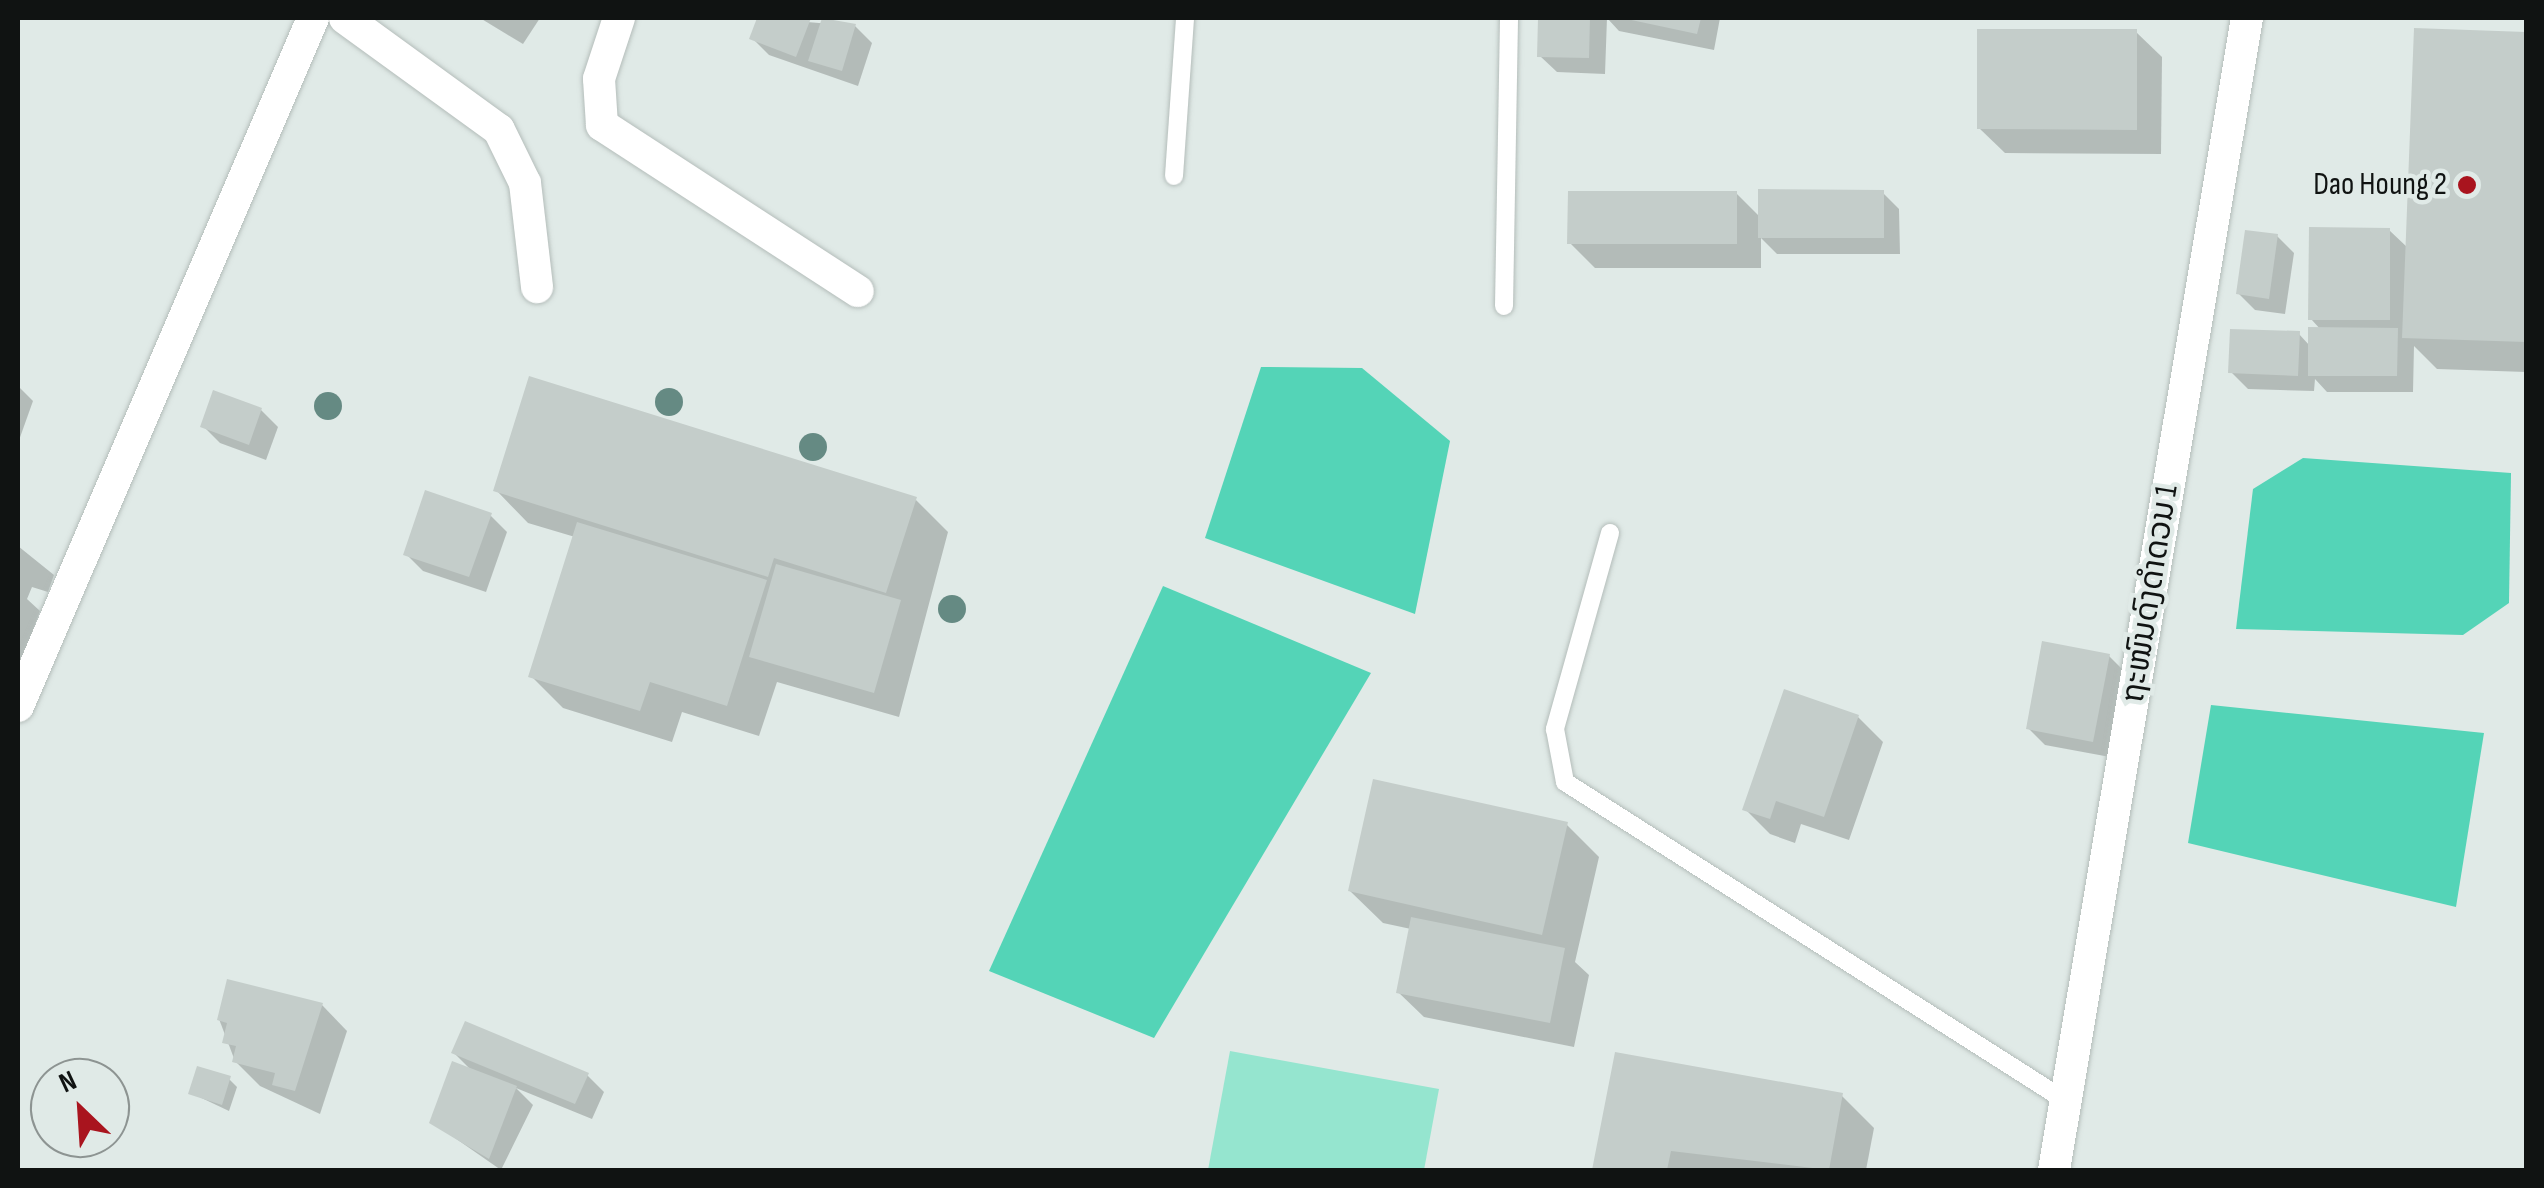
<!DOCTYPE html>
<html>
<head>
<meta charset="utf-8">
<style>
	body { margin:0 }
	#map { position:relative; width:2544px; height:1188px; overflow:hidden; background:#e0eae7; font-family:"Sofia Sans Condensed","Noto Sans Lao",sans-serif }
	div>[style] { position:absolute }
	.green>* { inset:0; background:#95e5cf }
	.water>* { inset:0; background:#54d4b7 }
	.shadow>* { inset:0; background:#0003 }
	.building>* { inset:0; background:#c4cdca }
	.roads { filter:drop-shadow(0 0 2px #b4bdba) drop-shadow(0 0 2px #b4bdba) }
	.service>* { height:18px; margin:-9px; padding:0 9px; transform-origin:9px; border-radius:9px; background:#fff }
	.minor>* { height:32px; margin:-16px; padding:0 16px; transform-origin:16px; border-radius:16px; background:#fff }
	.trees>* { width:28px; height:28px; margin:-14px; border-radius:50%; background:#658a83 }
	.dots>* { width:28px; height:28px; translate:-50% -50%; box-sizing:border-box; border:5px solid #e0eae7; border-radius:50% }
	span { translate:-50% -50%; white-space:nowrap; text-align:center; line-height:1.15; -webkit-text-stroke:9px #e0eae7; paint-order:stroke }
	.poi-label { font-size:32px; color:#101312 }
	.right { translate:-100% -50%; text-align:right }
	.street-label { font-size:32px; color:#101312 }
	.frame { position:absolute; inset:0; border:20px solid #101312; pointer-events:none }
	.north { position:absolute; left:30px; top:1058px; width:100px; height:100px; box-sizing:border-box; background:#e0eae7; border:2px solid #8d9492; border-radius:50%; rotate:335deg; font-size:28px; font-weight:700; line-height:40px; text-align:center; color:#101312 }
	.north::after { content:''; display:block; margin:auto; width:35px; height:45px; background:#a9141e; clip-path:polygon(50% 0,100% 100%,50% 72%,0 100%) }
</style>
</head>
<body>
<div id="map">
	<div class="green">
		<i style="clip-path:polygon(1230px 1051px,1439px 1089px,1424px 1170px,1208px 1170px)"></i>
	</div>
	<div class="water">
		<i style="clip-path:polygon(1261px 367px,1362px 368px,1450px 441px,1415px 614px,1205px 538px)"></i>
		<i style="clip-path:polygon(2303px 458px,2511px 473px,2509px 603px,2463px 635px,2236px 629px,2253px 489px)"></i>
		<i style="clip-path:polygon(1163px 586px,1371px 673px,1154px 1038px,989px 971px)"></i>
		<i style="clip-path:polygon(2211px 705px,2484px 733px,2456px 907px,2188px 843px)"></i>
	</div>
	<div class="shadow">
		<i style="clip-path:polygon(480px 18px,540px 18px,523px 44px)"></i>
		<i style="clip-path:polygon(759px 18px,855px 26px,872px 43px,858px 86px,769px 55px,752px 38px)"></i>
		<i style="clip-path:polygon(1541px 18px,1720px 18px,1714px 50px,1619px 31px,1607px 18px,1605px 74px,1557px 72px,1540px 56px)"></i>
		<i style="clip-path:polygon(2416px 31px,2526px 35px,2526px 372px,2437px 369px,2414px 346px,2413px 392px,2327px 392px,2315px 379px,2314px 391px,2248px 389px,2231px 372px,2299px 334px,2310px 346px,2321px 330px,2311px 319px,2389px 230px,2408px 248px)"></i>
		<i style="clip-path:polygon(2136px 32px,2162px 57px,2161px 154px,2005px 153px,1979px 128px)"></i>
		<i style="clip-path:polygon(1882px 192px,1899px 209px,1900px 254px,1777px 254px,1761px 238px,1761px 268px,1595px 268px,1570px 243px,1736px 193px,1760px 217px)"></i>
		<i style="clip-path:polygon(2277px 236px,2294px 253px,2285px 314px,2255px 310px,2238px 293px)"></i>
		<i style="clip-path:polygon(18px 386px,33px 401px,18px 443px)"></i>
		<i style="clip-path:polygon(261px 410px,278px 427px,266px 460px,220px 443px,203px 426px)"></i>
		<i style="clip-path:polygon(496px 490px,915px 499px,948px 532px,899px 717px,777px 682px,759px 736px,682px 712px,672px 742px,563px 708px,531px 676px,575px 537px,528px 523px)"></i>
		<i style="clip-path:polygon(490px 515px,507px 532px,486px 592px,423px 571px,406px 554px)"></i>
		<i style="clip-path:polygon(18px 546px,54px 575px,48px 592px,32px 587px,27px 599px,40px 611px,18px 671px)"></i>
		<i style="clip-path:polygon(2109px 656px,2126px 673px,2110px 757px,2045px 745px,2028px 728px)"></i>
		<i style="clip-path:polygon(1858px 717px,1883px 742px,1849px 840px,1801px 824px,1795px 843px,1770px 834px,1745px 809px)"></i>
		<i style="clip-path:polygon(1567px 825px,1599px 857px,1575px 962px,1589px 975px,1574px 1047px,1424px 1017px,1398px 992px,1411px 929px,1383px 923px,1350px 891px)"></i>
		<i style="clip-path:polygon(322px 1005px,347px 1031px,320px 1114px,260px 1086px,235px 1061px,219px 1019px)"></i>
		<i style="clip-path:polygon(454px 1053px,587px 1075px,604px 1092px,592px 1119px,516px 1088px,533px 1105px,501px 1170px,432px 1122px,473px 1072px)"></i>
		<i style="clip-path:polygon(1617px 1055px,1842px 1096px,1874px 1128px,1866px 1170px,1595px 1170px)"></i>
		<i style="clip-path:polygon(229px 1079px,237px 1087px,229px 1111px,191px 1093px)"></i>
	</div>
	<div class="building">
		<i style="clip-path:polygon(757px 18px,811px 18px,796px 57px,749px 39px)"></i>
		<i style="clip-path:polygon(822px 18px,856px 24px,842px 71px,808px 61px)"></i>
		<i style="clip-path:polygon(1538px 18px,1590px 18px,1589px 58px,1537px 57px)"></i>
		<i style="clip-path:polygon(1622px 18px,1701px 18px,1697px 34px)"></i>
		<i style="clip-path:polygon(2414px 28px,2526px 32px,2526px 342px,2402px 338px)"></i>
		<i style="clip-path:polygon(1977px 29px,2137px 29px,2137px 130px,1977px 129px)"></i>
		<i style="clip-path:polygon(1758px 189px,1884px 190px,1884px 238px,1758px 238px)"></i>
		<i style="clip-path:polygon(1568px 191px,1737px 191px,1737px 244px,1567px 244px)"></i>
		<i style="clip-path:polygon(2309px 227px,2390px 228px,2390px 320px,2308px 320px)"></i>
		<i style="clip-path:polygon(2245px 230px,2278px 234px,2269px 299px,2236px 294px)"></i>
		<i style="clip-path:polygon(2308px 327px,2398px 328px,2397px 376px,2308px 376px)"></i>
		<i style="clip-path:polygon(2230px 329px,2300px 331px,2298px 376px,2228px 373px)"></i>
		<i style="clip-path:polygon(529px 376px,917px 497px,886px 593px,774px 558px,768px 577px,493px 491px)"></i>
		<i style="clip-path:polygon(213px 390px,262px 408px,249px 445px,200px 427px)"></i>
		<i style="clip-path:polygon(425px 490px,492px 513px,469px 577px,403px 555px)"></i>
		<i style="clip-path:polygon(577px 522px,767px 580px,727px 706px,650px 682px,640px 711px,528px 677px)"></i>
		<i style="clip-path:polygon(776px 564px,901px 600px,874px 693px,749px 657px)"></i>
		<i style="clip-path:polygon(2042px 641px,2110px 654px,2093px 742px,2026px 729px)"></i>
		<i style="clip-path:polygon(1784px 689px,1859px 715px,1824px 817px,1776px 801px,1770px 819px,1742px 810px)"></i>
		<i style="clip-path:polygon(1373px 779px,1568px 822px,1542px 935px,1348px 891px)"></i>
		<i style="clip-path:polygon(1411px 917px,1565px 948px,1550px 1023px,1396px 993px)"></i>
		<i style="clip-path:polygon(227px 979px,323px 1003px,295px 1091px,272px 1085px,275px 1073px,232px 1062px,236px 1046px,222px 1043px,227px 1023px,217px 1020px)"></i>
		<i style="clip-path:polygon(465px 1021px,589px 1073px,575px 1104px,451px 1053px)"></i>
		<i style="clip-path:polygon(1615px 1052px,1843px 1093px,1829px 1170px,1671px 1151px,1667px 1170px,1592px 1170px)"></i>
		<i style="clip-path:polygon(452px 1061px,517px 1086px,489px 1159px,429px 1123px)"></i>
		<i style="clip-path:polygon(197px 1066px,231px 1076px,222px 1105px,188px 1094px)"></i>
	</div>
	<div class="roads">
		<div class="service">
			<i style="left:1174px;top:176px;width:158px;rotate:-86deg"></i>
			<i style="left:1504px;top:306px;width:288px;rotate:-89deg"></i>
			<i style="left:1610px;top:533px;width:204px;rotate:105.7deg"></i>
			<i style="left:1555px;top:729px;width:54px;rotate:79.3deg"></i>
			<i style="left:1565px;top:782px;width:594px;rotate:32.49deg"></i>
		</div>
		<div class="minor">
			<i style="left:345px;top:18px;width:190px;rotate:36deg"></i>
			<i style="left:499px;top:130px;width:59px;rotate:63.9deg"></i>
			<i style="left:525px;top:183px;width:105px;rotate:83.4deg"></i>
			<i style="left:619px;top:18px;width:64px;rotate:108.2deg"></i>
			<i style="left:599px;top:79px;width:46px;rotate:86.3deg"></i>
			<i style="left:602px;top:125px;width:305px;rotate:33deg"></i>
			<i style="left:18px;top:706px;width:749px;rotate:-66.79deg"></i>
			<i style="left:2054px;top:1170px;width:1168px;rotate:-80.49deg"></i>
		</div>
	</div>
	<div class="trees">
		<i style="left:669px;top:402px"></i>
		<i style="left:328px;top:406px"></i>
		<i style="left:813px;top:447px"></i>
		<i style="left:952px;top:609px"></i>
	</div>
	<div class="dots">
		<i style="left:2467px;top:185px;background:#a9141e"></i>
	</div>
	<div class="poi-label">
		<span class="right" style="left:2447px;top:185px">Dao Houng 2</span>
	</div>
	<div class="street-label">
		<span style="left:2151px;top:594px;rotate:-81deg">ຖະໜົນດົງດຳດວນ 1</span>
	</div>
	<div class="frame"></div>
	<div class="north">N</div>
</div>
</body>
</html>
